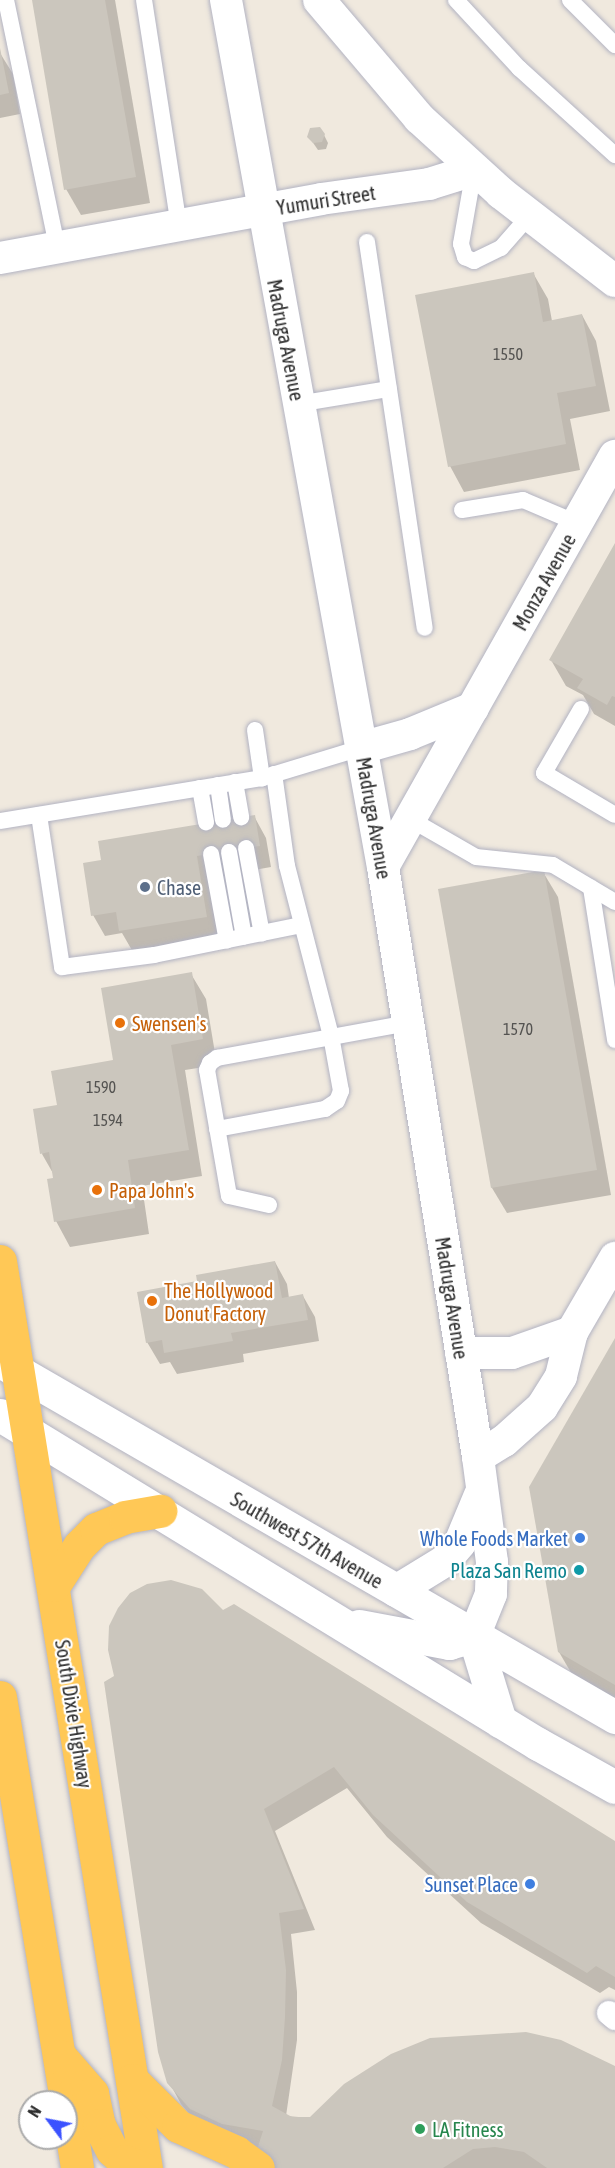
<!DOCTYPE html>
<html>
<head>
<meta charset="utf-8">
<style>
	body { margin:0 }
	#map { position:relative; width:615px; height:2168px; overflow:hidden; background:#f0e9de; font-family:"Asap Condensed",sans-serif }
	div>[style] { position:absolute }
	.shadow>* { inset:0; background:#0003 }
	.building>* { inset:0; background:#cbc6bd }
	.roads { filter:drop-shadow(0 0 2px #b2b3c2) drop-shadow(0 0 2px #b2b3c2) }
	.service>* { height:16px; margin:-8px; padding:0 8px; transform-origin:8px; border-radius:8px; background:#fff }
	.pedestrian>* { height:24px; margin:-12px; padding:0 12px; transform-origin:12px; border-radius:12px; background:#fff }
	.minor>* { height:32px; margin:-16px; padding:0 16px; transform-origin:16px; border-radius:16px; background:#fff }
	.secondary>* { height:33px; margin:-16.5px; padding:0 16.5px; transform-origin:16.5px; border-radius:16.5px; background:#fff }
	.trunk>* { height:33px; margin:-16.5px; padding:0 16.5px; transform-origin:16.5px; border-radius:16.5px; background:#ffc856 }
	.dots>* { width:16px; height:16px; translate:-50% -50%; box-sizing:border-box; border:3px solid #fff; border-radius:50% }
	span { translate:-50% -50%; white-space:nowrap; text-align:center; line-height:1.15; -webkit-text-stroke:4.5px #fff; paint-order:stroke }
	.number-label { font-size:16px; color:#545351 }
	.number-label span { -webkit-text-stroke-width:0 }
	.street-label { font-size:20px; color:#2d2d2d }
	.service-label { font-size:20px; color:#4e5e75 }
	.left { translate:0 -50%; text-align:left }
	.food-label { font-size:20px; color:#c56008 }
	.shop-label { font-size:20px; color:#366cbe }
	.right { translate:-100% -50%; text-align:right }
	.culture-label { font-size:20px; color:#0d838f }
	.leisure-label { font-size:20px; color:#27864d }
	.north { position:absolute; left:18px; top:2090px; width:60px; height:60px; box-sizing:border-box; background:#fff; border:2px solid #ababab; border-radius:50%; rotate:302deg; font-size:16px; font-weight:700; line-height:24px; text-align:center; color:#2d2d2d }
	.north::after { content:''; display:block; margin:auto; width:21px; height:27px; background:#3b52ff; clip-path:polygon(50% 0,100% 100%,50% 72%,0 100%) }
</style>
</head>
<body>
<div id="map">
	<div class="shadow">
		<i style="clip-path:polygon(33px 0,115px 0,150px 203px,81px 215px,66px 189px)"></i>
		<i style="clip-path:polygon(0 53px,13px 74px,20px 114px,0 118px)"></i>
		<i style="clip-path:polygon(324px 135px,328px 143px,326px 149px,318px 150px,309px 137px)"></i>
		<i style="clip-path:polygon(533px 273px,548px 299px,552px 321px,582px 315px,596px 341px,610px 411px,570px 419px,580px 470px,464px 492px,450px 466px)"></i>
		<i style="clip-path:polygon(615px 546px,615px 726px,594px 714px,583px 695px,566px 686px,551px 660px)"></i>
		<i style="clip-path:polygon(254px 816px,266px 838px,271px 867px,209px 878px,219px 938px,133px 952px,122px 933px,105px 936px,93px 915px)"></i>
		<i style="clip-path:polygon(543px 872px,558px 897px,611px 1195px,507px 1213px,492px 1188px)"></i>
		<i style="clip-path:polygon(191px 974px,206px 999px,217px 1065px,185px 1070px,202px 1176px,142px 1186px,149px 1234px,70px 1247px,56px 1221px,54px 1175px,42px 1154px,58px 1106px,114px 1061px)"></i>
		<i style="clip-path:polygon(275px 1262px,287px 1284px,289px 1298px,303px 1296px,315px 1317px,319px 1341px,243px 1354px,244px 1362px,177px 1374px,170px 1362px,160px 1364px,147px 1342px,199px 1282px)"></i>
		<i style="clip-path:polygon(615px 1342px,615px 1704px,577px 1683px,559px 1652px)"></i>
		<i style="clip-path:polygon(223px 1612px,615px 1843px,615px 1990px,609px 1987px,600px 1993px,481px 1923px,387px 1837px,347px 1788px,275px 1831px,315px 1930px,291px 1934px,297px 1992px,297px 2040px,286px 2116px,311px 2118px,615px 2068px,615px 2168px,253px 2168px,204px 2131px,181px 2104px,169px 2082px)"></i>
	</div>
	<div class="building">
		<i style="clip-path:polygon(32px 0,105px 0,136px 177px,64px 190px)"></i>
		<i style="clip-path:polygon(0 48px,9px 93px,0 95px)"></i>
		<i style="clip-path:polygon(320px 127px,325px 134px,322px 142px,313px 143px,307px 137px,310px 128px)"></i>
		<i style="clip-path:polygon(534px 272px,543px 322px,582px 314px,596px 386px,557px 393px,566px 444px,448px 467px,415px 295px)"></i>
		<i style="clip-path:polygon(615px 543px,615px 697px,612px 696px,607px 705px,577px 688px,583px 679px,549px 660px)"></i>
		<i style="clip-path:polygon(255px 815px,260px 846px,197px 856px,207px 917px,119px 931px,116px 912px,91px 916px,83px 863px,101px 860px,98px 841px)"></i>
		<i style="clip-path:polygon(544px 870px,597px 1170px,491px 1188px,438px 889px)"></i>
		<i style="clip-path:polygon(192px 972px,203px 1039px,171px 1045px,189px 1150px,128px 1160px,135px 1208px,54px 1222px,47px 1179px,53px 1178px,49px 1152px,40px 1154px,33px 1109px,57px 1105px,51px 1071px,113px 1060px,101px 988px)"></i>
		<i style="clip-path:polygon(275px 1261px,282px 1298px,303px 1294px,308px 1320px,231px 1333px,233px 1341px,164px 1353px,162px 1340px,146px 1343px,137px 1292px,197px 1281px,196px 1275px)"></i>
		<i style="clip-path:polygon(615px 1338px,615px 1685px,558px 1652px,529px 1487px)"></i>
		<i style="clip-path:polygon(171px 1580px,202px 1589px,223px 1610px,234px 1604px,615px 1841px,615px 1977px,596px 1966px,587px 1973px,467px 1902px,373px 1815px,334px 1767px,264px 1809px,304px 1909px,279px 1913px,286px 1970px,285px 2017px,282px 2060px,272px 2106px,292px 2117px,310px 2117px,344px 2084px,391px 2054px,430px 2038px,526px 2032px,561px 2040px,615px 2066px,615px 2168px,547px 2168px,524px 2152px,495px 2147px,473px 2149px,443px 2168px,251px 2168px,263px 2131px,222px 2124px,190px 2109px,167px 2083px,158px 2052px,104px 1682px,114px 1676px,108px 1650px,109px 1626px,118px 1608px,130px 1593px,147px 1584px)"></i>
	</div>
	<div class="roads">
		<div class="service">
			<i style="left:6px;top:0;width:252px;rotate:78.3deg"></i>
			<i style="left:144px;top:0;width:230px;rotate:81.2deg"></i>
			<i style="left:456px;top:0;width:93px;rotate:47.2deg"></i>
			<i style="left:519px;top:68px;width:130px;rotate:42.2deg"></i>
			<i style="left:570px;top:0;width:64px;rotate:45deg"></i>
			<i style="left:474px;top:170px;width:75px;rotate:100deg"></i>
			<i style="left:461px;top:244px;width:14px;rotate:73deg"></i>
			<i style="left:465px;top:257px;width:10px;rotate:24deg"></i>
			<i style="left:474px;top:261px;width:30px;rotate:-26deg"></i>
			<i style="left:501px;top:248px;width:43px;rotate:-48.8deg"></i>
			<i style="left:367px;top:242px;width:390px;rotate:81.5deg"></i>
			<i style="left:297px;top:404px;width:93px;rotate:-9.3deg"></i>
			<i style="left:462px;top:510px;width:62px;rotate:-9.3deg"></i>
			<i style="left:523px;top:500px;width:59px;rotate:23.1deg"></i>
			<i style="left:581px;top:709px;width:74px;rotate:120deg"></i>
			<i style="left:544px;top:773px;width:82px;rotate:30.6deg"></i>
			<i style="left:255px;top:730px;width:49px;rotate:81.7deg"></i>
			<i style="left:235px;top:782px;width:36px;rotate:80deg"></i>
			<i style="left:218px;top:785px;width:35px;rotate:82deg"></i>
			<i style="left:200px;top:788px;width:35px;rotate:80deg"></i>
			<i style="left:39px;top:815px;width:154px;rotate:81.4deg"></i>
			<i style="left:62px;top:967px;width:93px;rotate:-7.4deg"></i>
			<i style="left:154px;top:955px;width:151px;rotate:-11.5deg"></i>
			<i style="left:410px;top:819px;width:76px;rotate:29.9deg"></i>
			<i style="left:476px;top:857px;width:77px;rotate:5.9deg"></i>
			<i style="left:553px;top:865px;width:72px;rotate:30.8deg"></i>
			<i style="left:0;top:821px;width:266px;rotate:-9.3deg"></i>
			<i style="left:262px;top:778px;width:103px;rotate:-16.9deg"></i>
			<i style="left:246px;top:848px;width:87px;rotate:79.5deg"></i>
			<i style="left:229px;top:852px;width:86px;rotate:80deg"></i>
			<i style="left:211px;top:854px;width:88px;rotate:79.6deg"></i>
			<i style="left:591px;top:888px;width:154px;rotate:81deg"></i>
			<i style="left:217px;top:1129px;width:110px;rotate:-10.5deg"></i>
			<i style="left:325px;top:1109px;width:14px;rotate:-34deg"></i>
			<i style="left:337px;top:1101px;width:11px;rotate:-68deg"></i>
			<i style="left:341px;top:1091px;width:56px;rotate:-100.3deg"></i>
			<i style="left:331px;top:1036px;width:176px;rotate:-104.5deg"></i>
			<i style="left:287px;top:866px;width:93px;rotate:-98deg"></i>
			<i style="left:269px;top:1205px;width:41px;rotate:-167.3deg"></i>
			<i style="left:229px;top:1196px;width:128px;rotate:-99.9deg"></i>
			<i style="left:207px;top:1070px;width:8px;rotate:-67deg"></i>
			<i style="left:210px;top:1063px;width:9px;rotate:-36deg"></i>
			<i style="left:217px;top:1058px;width:194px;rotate:-10.4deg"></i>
		</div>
		<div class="pedestrian">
			<i style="left:609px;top:2013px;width:8px;rotate:40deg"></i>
		</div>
		<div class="minor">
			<i style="left:226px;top:0;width:881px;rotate:79.74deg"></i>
			<i style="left:383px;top:867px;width:598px;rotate:80.85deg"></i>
			<i style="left:478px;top:1457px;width:106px;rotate:82.4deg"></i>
			<i style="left:492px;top:1562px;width:32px;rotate:92deg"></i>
			<i style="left:491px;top:1594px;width:45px;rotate:112deg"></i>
			<i style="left:319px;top:0;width:155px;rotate:49.7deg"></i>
			<i style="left:419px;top:118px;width:111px;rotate:42.4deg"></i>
			<i style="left:501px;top:193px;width:144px;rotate:37.7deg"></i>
			<i style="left:0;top:258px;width:326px;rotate:-10.4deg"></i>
			<i style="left:321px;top:199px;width:109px;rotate:-7.9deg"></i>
			<i style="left:429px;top:184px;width:47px;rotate:-17.3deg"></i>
			<i style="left:361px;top:748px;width:51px;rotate:-15.9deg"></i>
			<i style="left:410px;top:734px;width:68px;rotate:-22.4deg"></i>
			<i style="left:383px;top:867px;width:472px;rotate:-60.6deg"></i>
			<i style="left:461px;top:1353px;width:51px"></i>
			<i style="left:512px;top:1353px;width:64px;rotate:-19.3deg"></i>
			<i style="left:478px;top:1457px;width:31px;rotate:-32deg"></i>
			<i style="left:504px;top:1441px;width:51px;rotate:-41.8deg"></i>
			<i style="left:542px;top:1407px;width:36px;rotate:-58deg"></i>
			<i style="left:561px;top:1376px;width:45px;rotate:-76deg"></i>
			<i style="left:572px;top:1332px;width:86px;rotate:-59.8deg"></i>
			<i style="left:396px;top:1591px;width:57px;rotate:-31.5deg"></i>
			<i style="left:445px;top:1561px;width:23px;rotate:-50deg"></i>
			<i style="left:460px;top:1543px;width:52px;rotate:-67.4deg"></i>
		</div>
		<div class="secondary">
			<i style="left:0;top:1361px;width:711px;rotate:30.06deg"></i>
			<i style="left:0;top:1415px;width:631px;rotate:31.45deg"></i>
			<i style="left:538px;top:1744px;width:88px;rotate:29.2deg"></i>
			<i style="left:359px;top:1626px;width:92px;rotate:10.7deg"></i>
			<i style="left:449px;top:1643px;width:26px;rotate:-16deg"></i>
			<i style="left:474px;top:1636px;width:89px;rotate:73deg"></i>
		</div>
		<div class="trunk">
			<i style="left:0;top:1261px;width:919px;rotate:80.86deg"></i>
			<i style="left:54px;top:1585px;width:46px;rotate:-57.3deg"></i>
			<i style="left:79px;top:1546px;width:24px;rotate:-45deg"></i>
			<i style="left:96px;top:1529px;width:31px;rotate:-22deg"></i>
			<i style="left:125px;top:1517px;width:36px;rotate:-10deg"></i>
			<i style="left:0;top:1697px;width:477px;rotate:80.7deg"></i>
			<i style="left:60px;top:2056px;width:49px;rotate:49.1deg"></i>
			<i style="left:92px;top:2093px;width:33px;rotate:78deg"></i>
			<i style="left:99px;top:2125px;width:28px;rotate:63deg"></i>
			<i style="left:112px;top:2150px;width:16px;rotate:43deg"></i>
			<i style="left:124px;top:2161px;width:19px;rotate:21deg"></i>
			<i style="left:132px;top:2080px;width:65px;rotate:45deg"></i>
			<i style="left:178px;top:2126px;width:64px;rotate:24.1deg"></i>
			<i style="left:236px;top:2152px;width:27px;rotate:36deg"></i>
		</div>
	</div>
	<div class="dots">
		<i style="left:145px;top:887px;background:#5c6f8a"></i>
		<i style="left:120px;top:1023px;background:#e8710a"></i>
		<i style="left:97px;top:1190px;background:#e8710a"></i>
		<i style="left:152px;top:1301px;background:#e8710a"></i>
		<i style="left:580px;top:1538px;background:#3f7fe0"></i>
		<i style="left:579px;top:1570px;background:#0f9aa8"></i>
		<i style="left:530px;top:1884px;background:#3f7fe0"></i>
		<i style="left:420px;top:2129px;background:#2e9e5b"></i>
	</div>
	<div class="number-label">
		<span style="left:508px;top:354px">1550</span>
		<span style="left:518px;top:1029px">1570</span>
		<span style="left:101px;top:1087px">1590</span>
		<span style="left:108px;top:1120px">1594</span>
	</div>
	<div class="street-label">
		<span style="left:326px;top:200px;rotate:-9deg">Yumuri Street</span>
		<span style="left:286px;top:340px;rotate:79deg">Madruga Avenue</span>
		<span style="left:544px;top:582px;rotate:-61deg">Monza Avenue</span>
		<span style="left:374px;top:818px;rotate:80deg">Madruga Avenue</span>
		<span style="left:452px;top:1298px;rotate:81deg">Madruga Avenue</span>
		<span style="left:307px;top:1540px;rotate:30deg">Southwest 57th Avenue</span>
		<span style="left:74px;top:1714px;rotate:81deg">South Dixie Highway</span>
	</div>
	<div class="service-label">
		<span class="left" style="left:157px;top:887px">Chase</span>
	</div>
	<div class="food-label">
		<span class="left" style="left:132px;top:1023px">Swensen's</span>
		<span class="left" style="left:109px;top:1190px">Papa John's</span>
		<span class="left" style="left:164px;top:1302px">The Hollywood<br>Donut Factory</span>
	</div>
	<div class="shop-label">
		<span class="right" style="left:568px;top:1538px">Whole Foods Market</span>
		<span class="right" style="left:518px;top:1884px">Sunset Place</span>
	</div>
	<div class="culture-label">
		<span class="right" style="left:567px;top:1570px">Plaza San Remo</span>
	</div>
	<div class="leisure-label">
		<span class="left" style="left:432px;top:2129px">LA Fitness</span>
	</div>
	<div class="north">N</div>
</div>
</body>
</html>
